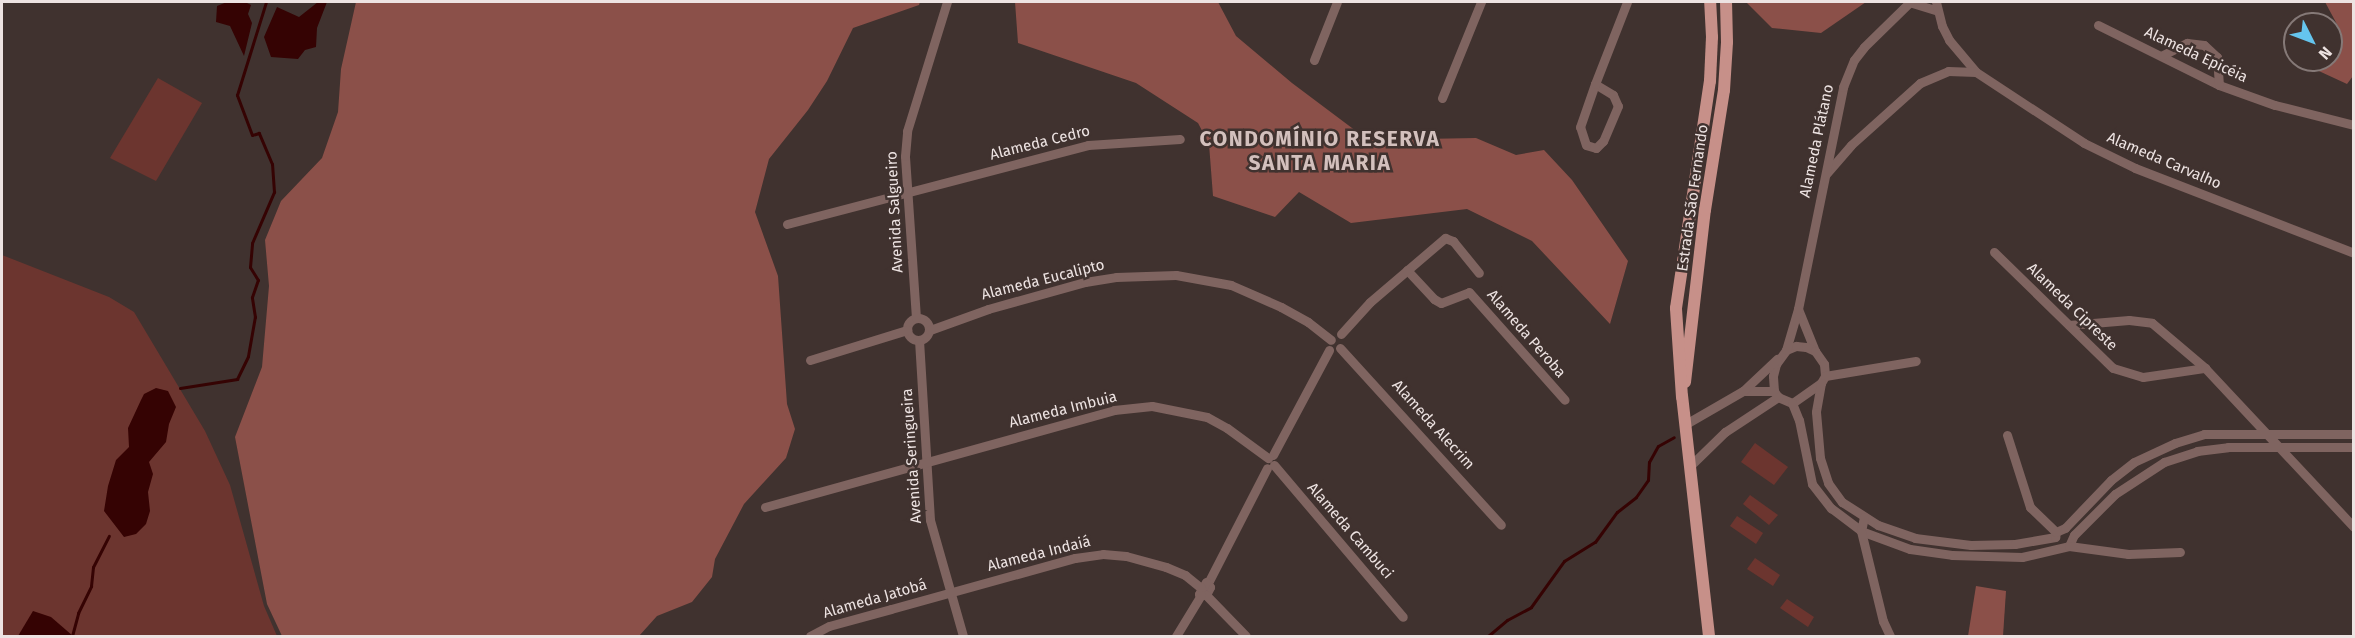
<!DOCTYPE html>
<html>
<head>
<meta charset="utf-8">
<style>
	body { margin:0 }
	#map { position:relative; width:2355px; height:638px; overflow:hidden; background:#40322f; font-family:"Fira Sans",sans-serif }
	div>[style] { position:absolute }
	.green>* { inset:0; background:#6c352f }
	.forest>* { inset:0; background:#8b5049 }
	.water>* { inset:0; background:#350303 }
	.stream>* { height:3px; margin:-1.5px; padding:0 1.5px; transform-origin:1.5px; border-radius:1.5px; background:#350303 }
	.minor>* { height:9px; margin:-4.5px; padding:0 4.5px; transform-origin:4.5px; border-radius:4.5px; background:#7f6460 }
	.minor>.ring { margin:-4.5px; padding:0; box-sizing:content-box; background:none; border:9px solid #7f6460; border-radius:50% }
	.major>* { height:12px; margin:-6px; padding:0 6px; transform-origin:6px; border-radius:6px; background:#c79089 }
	span { translate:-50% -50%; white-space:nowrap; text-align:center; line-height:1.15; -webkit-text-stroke:5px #40322f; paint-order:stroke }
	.street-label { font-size:15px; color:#ede3e2 }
	.district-label { font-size:21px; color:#d3c0bd; font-weight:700; letter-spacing:1.5px }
	.frame { position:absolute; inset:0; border:3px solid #ede3e2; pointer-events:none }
	.north { position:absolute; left:2283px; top:12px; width:60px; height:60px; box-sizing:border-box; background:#40322f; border:2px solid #857977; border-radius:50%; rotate:132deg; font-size:16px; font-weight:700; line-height:24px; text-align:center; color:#ede3e2 }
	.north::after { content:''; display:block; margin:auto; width:21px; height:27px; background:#65c5ee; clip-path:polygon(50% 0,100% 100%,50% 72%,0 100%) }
</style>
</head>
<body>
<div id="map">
	<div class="green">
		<i style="clip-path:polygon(158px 78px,202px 103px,156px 181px,110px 158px)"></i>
		<i style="clip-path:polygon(2px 255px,109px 297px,134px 312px,205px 431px,230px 485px,264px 606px,277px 636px,2px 636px)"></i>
		<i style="clip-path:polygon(1755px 443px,1788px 467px,1774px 485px,1741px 462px)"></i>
		<i style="clip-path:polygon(1750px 495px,1778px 515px,1769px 525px,1743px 504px)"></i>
		<i style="clip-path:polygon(1737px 516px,1763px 533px,1756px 544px,1730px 526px)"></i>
		<i style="clip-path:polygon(1755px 558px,1780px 575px,1773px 586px,1747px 569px)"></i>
		<i style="clip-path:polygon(1787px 599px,1814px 617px,1808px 627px,1780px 608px)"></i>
	</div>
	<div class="forest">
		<i style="clip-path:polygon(356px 2px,920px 2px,919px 5px,853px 28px,827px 81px,808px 110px,769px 159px,755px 212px,778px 276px,787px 404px,795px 429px,786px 458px,744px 504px,715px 559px,712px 577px,692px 602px,657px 616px,639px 636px,282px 636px,267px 604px,235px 437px,262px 367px,269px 286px,265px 240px,281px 201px,322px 158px,338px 112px,341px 69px)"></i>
		<i style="clip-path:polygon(1015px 2px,1218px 2px,1236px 36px,1292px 83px,1368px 140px,1476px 138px,1516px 155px,1544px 150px,1572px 180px,1628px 261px,1610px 324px,1532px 241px,1467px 209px,1351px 223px,1299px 192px,1275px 217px,1213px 196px,1209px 144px,1198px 123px,1136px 83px,1018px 43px)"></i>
		<i style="clip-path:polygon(1746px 2px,1866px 2px,1821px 33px,1772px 28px)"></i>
		<i style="clip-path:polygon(2325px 2px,2353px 2px,2353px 76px,2347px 84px,2295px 60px,2331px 60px,2331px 40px,2339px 28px)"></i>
		<i style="clip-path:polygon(2285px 35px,2295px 38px,2295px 60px,2288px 57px)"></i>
		<i style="clip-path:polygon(1976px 586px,2006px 591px,2003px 636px,1968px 636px)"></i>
	</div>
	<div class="water">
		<i style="clip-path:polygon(227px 2px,245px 2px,251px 5px,248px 14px,252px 23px,244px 56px,230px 26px,216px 22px,217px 6px)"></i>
		<i style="clip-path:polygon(318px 2px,327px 2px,317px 28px,316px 47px,305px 50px,298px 59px,271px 57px,264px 37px,277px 7px,299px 17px)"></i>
		<i style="clip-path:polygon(156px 388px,168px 391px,176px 407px,169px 424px,166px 442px,149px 462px,153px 474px,148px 492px,150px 511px,146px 524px,136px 534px,124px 537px,104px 511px,108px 486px,116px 460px,129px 447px,128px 428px,141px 400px,144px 394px)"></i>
		<i style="clip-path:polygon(33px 611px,51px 617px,73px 636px,18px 636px)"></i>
	</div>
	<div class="stream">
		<i style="left:180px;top:388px;width:58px;rotate:-9deg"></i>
		<i style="left:237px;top:379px;width:25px;rotate:-64deg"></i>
		<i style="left:248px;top:356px;width:40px;rotate:-80deg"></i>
		<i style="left:255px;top:317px;width:20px;rotate:-99deg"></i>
		<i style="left:252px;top:297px;width:18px;rotate:-71deg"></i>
		<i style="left:258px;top:280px;width:15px;rotate:-122deg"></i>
		<i style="left:250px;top:267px;width:24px;rotate:-85deg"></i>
		<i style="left:252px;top:243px;width:56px;rotate:-66.7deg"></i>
		<i style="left:274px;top:192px;width:28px;rotate:-94deg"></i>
		<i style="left:272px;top:164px;width:34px;rotate:-113deg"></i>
		<i style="left:259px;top:133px;width:7px;rotate:164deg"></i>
		<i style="left:252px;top:135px;width:43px;rotate:-110.6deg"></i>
		<i style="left:237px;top:95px;width:97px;rotate:-72.7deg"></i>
		<i style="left:72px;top:636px;width:24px;rotate:-75deg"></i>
		<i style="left:78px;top:613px;width:30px;rotate:-64deg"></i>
		<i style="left:91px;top:586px;width:19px;rotate:-84deg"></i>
		<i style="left:93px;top:567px;width:35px;rotate:-63deg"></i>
		<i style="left:1488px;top:636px;width:25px;rotate:-40deg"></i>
		<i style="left:1507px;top:620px;width:27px;rotate:-28deg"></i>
		<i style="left:1531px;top:607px;width:57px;rotate:-54.3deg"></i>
		<i style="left:1564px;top:561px;width:36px;rotate:-32deg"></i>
		<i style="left:1595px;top:542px;width:37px;rotate:-54deg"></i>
		<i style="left:1617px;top:512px;width:24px;rotate:-38deg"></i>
		<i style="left:1636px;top:497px;width:21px;rotate:-55deg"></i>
		<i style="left:1648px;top:480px;width:18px;rotate:-87deg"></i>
		<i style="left:1649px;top:462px;width:18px;rotate:-61deg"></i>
		<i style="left:1658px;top:446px;width:18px;rotate:-29deg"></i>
	</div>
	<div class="minor">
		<i style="left:1909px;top:2px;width:28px;rotate:17deg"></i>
		<i style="left:1936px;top:2px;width:25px;rotate:76deg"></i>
		<i style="left:1942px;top:26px;width:16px;rotate:63deg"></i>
		<i style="left:1949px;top:40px;width:42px;rotate:49.8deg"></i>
		<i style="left:1976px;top:72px;width:129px;rotate:33.3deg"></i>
		<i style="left:2084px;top:143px;width:57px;rotate:26.1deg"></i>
		<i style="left:2135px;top:168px;width:235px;rotate:21.2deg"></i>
		<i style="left:2098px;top:25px;width:135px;rotate:26.4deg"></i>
		<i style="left:2219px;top:85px;width:59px;rotate:19.7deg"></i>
		<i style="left:2275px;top:105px;width:81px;rotate:14.2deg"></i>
		<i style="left:2163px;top:55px;width:27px;rotate:-27deg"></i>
		<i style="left:2187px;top:43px;width:17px;rotate:7deg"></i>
		<i style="left:2204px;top:45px;width:18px;rotate:43deg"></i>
		<i style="left:2217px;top:57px;width:28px;rotate:86deg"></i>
		<i style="left:1314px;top:60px;width:62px;rotate:-68.4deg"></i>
		<i style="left:1595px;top:84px;width:21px;rotate:31deg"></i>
		<i style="left:1613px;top:95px;width:12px;rotate:66deg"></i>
		<i style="left:1618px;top:106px;width:38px;rotate:113deg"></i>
		<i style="left:1603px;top:141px;width:10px;rotate:135deg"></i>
		<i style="left:1596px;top:148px;width:10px;rotate:-163deg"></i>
		<i style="left:1586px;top:145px;width:19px;rotate:-108deg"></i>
		<i style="left:1580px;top:127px;width:46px;rotate:-70.8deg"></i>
		<i style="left:1595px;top:84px;width:88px;rotate:-68.7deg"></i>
		<i style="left:1442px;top:98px;width:104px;rotate:-67.9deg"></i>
		<i style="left:1826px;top:174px;width:38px;rotate:-49deg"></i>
		<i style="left:1851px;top:145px;width:93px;rotate:-41.9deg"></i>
		<i style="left:1920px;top:83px;width:30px;rotate:-23deg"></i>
		<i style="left:1948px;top:71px;width:28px;rotate:2deg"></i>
		<i style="left:787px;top:224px;width:311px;rotate:-14.7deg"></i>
		<i style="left:1088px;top:145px;width:92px;rotate:-3.7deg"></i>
		<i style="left:1994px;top:252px;width:166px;rotate:44.3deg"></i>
		<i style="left:2113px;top:368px;width:31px;rotate:17deg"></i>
		<i style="left:2143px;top:377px;width:63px;rotate:-8.3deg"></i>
		<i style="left:1407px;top:270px;width:40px;rotate:47deg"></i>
		<i style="left:1434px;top:299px;width:8px;rotate:30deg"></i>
		<i style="left:1441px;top:303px;width:30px;rotate:-21deg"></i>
		<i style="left:1469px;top:292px;width:144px;rotate:48.4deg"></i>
		<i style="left:1798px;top:309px;width:45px;rotate:68deg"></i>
		<i class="ring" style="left:907px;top:318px;width:13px;height:13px"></i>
		<i style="left:916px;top:318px;width:162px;rotate:-93.9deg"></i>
		<i style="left:905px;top:156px;width:25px;rotate:-85deg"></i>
		<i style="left:907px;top:131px;width:135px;rotate:-72.8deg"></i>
		<i style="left:2069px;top:325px;width:60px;rotate:-4.8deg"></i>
		<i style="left:2129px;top:320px;width:23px;rotate:7deg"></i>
		<i style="left:2152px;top:323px;width:70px;rotate:40.3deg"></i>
		<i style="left:2205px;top:368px;width:218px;rotate:46.9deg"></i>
		<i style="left:930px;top:330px;width:62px;rotate:-19.9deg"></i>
		<i style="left:988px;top:309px;width:101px;rotate:-15.6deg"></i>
		<i style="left:1085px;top:282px;width:31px;rotate:-9deg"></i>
		<i style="left:1116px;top:277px;width:60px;rotate:-1.9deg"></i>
		<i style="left:1176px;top:275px;width:56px;rotate:10.3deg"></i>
		<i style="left:1231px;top:285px;width:55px;rotate:23.7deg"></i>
		<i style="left:1281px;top:307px;width:31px;rotate:29deg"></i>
		<i style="left:1308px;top:322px;width:29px;rotate:38deg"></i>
		<i style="left:1341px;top:334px;width:43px;rotate:-47.8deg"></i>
		<i style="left:1370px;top:302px;width:99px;rotate:-40.5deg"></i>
		<i style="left:1445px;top:238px;width:9px;rotate:21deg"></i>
		<i style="left:1453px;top:241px;width:41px;rotate:50.9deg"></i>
		<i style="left:919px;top:340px;width:180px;rotate:86.5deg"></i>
		<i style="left:930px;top:520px;width:121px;rotate:74.1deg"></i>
		<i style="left:1340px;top:348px;width:239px;rotate:47.7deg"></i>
		<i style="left:1786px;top:350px;width:11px;rotate:-22deg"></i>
		<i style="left:1796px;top:346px;width:10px;rotate:6deg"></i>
		<i style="left:1806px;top:347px;width:10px;rotate:24deg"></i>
		<i style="left:1815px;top:351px;width:16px;rotate:55deg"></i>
		<i style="left:1824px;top:364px;width:12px;rotate:85deg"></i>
		<i style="left:1825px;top:376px;width:8px;rotate:120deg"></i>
		<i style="left:1821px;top:383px;width:35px;rotate:145deg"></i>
		<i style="left:1792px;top:403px;width:15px;rotate:-157deg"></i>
		<i style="left:1778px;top:397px;width:7px;rotate:-124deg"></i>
		<i style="left:1774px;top:391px;width:15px;rotate:-94deg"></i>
		<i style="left:1773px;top:376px;width:12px;rotate:-76deg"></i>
		<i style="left:1776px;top:364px;width:17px;rotate:-54deg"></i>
		<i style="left:1786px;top:350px;width:43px;rotate:-73.7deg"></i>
		<i style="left:1798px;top:309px;width:227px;rotate:-78.5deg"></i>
		<i style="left:1843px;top:87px;width:29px;rotate:-68deg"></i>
		<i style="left:1854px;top:60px;width:16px;rotate:-52deg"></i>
		<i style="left:1864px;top:47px;width:64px;rotate:-44.4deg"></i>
		<i style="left:810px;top:360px;width:102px;rotate:-17.2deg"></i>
		<i style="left:1825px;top:376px;width:92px;rotate:-9.4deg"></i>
		<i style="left:1821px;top:383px;width:29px;rotate:100deg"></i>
		<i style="left:1816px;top:412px;width:46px;rotate:85deg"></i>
		<i style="left:1820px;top:458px;width:26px;rotate:72deg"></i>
		<i style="left:1828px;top:483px;width:24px;rotate:54deg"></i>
		<i style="left:1842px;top:502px;width:43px;rotate:32.6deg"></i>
		<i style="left:1878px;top:525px;width:39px;rotate:19deg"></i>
		<i style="left:1915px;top:538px;width:56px;rotate:7.1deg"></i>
		<i style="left:1971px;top:545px;width:44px;rotate:-1.3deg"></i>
		<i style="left:2015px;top:544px;width:41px;rotate:-9.9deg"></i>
		<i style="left:2055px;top:537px;width:5px;rotate:-79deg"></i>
		<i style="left:2056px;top:532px;width:10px;rotate:-24deg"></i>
		<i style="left:2065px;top:528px;width:66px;rotate:-46.2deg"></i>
		<i style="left:2111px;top:480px;width:29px;rotate:-38deg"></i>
		<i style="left:2134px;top:462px;width:45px;rotate:-24.9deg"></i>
		<i style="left:2175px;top:443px;width:30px;rotate:-17deg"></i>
		<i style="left:2204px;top:434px;width:150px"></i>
		<i style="left:1743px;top:391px;width:31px"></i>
		<i style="left:1792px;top:403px;width:18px;rotate:68deg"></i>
		<i style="left:1799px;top:420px;width:65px;rotate:78.5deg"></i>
		<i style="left:1812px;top:484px;width:31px;rotate:52deg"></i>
		<i style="left:1831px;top:508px;width:38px;rotate:37deg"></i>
		<i style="left:1861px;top:531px;width:52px;rotate:20.2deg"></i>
		<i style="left:1910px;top:549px;width:42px;rotate:8.1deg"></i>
		<i style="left:1952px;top:555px;width:70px;rotate:1.6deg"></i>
		<i style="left:2022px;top:557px;width:48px;rotate:-13.2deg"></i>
		<i style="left:2069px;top:546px;width:12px;rotate:-66deg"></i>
		<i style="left:2074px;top:535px;width:58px;rotate:-45deg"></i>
		<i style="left:2115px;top:494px;width:59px;rotate:-33.1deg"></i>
		<i style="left:2164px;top:462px;width:35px;rotate:-18deg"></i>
		<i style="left:2197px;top:451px;width:31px;rotate:-7deg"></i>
		<i style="left:2228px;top:447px;width:126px"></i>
		<i style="left:1684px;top:425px;width:68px;rotate:-30deg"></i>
		<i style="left:1743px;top:391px;width:47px;rotate:-43.3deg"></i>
		<i style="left:2007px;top:435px;width:76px;rotate:72.3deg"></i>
		<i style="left:2030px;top:507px;width:36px;rotate:44deg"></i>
		<i style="left:1273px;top:455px;width:119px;rotate:-61.9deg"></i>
		<i style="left:1274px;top:465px;width:199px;rotate:49.7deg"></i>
		<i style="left:1690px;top:466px;width:49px;rotate:-44.2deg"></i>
		<i style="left:1725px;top:432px;width:64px;rotate:-33.4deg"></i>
		<i style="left:765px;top:507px;width:362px;rotate:-15.5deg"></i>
		<i style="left:1114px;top:410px;width:38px;rotate:-6deg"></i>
		<i style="left:1152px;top:406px;width:56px;rotate:11.3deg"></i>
		<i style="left:1207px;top:417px;width:23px;rotate:29deg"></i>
		<i style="left:1227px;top:428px;width:51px;rotate:36.2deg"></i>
		<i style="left:1864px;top:517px;width:14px;rotate:102deg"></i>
		<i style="left:1861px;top:531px;width:93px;rotate:76.3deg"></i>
		<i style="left:1883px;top:621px;width:17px;rotate:65deg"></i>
		<i style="left:2069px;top:546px;width:60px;rotate:7.7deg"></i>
		<i style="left:2128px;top:554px;width:52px;rotate:-2.2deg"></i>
		<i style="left:1208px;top:583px;width:129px;rotate:-62.8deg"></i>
		<i style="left:1206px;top:595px;width:9px;rotate:-63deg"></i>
		<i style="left:1210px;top:587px;width:6px;rotate:-129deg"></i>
		<i style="left:1206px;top:582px;width:14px;rotate:120deg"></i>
		<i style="left:1199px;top:594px;width:7px;rotate:8deg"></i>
		<i style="left:1206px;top:595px;width:57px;rotate:45.7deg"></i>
		<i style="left:810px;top:636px;width:21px;rotate:-28deg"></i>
		<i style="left:829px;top:626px;width:64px;rotate:-15.3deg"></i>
		<i style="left:891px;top:609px;width:191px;rotate:-15.5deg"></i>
		<i style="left:1075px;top:558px;width:28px;rotate:-8deg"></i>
		<i style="left:1103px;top:554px;width:23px;rotate:5deg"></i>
		<i style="left:1126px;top:556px;width:41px;rotate:15.4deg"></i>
		<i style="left:1166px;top:567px;width:21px;rotate:23deg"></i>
		<i style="left:1185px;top:575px;width:21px;rotate:39deg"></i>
		<i style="left:1176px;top:636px;width:48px;rotate:-58.6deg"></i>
	</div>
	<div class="major">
		<i style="left:1685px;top:382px;width:173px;rotate:-83.4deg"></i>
		<i style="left:1705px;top:210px;width:121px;rotate:-81deg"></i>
		<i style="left:1724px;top:90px;width:48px;rotate:-86.4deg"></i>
		<i style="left:1727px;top:42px;width:40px;rotate:-91.4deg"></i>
		<i style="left:1709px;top:636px;width:241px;rotate:-96.4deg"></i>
		<i style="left:1682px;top:397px;width:89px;rotate:-93.9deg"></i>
		<i style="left:1676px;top:308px;width:230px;rotate:-81.5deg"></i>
		<i style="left:1710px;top:81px;width:44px;rotate:-87.4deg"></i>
		<i style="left:1712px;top:37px;width:35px;rotate:-93deg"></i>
	</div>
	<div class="street-label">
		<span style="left:2196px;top:55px;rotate:25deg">Alameda Epicéia</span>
		<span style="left:1817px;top:141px;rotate:-78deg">Alameda Plátano</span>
		<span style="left:1040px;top:143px;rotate:-14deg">Alameda Cedro</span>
		<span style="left:2164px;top:161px;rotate:23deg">Alameda Carvalho</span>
		<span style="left:1693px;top:198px;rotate:-82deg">Estrada São Fernando</span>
		<span style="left:895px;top:212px;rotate:-93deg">Avenida Salgueiro</span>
		<span style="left:1043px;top:280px;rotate:-14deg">Alameda Eucalipto</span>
		<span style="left:2072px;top:307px;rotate:44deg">Alameda Cipreste</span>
		<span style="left:1526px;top:334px;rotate:49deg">Alameda Peroba</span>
		<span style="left:1063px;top:410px;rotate:-14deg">Alameda Imbuia</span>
		<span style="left:1433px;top:425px;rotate:48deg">Alameda Alecrim</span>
		<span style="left:912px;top:456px;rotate:-94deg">Avenida Seringueira</span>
		<span style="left:1350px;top:531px;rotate:49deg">Alameda Cambuci</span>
		<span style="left:1039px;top:554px;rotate:-14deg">Alameda Indaiá</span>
		<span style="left:875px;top:599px;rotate:-16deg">Alameda Jatobá</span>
	</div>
	<div class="district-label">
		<span style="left:1320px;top:151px">CONDOMÍNIO RESERVA<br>SANTA MARIA</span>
	</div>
	<div class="frame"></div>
	<div class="north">N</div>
</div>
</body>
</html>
